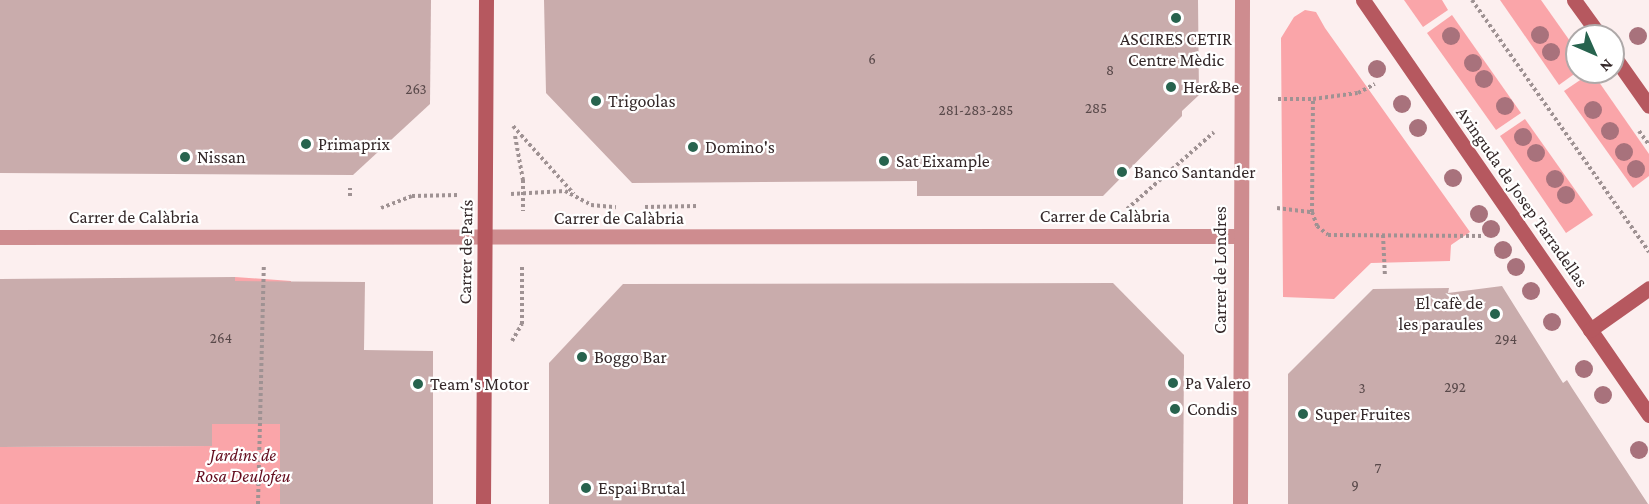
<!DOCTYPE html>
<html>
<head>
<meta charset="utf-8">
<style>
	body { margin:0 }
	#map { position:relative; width:1649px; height:504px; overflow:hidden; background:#fcefef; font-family:"Crimson Pro",serif }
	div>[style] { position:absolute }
	.green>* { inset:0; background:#faa5a9 }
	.building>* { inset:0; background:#c9acac }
	.path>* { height:4px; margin-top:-2px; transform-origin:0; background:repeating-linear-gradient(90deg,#9f9293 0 3px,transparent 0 6px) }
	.street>* { height:15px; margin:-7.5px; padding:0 7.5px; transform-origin:7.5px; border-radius:7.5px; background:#ce8c8f }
	.secondary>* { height:15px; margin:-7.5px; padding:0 7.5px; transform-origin:7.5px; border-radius:7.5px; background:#b6585f }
	.trees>* { width:18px; height:18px; margin:-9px; border-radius:50%; background:#a8727c }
	.dots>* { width:16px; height:16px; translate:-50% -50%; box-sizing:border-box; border:3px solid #fff; border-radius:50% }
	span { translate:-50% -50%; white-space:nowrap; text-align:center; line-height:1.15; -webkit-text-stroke:4.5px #fff; paint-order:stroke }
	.number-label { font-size:15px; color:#59494a }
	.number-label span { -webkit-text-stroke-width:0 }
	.poi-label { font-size:18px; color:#342829 }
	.left { translate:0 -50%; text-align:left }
	.right { translate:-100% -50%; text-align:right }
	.street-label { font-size:18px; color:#342829 }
	.park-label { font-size:18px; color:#640c1e; font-style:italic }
	.north { position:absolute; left:1565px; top:24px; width:60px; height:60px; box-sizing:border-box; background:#fff; border:2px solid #aea9a9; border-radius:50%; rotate:135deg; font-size:16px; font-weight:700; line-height:24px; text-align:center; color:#342829 }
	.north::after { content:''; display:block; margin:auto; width:21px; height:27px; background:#27634e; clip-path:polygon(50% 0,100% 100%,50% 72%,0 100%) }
</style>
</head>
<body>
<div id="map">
	<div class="green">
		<i style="clip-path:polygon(1404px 0,1442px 0,1448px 10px,1423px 27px)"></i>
		<i style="clip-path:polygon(1500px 0,1541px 0,1577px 51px,1577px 72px,1559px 85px)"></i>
		<i style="clip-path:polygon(1305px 10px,1316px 12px,1325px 28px,1470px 232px,1451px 245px,1450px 261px,1371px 263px,1334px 299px,1283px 297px,1281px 38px,1294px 17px)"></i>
		<i style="clip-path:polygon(1452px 15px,1521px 113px,1496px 130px,1427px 33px)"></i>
		<i style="clip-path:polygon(1592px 72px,1649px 154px,1649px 176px,1633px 188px,1564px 91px)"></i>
		<i style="clip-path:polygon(1525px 119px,1593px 215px,1566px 233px,1500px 136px)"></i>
		<i style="clip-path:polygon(235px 277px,291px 281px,290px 359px,280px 360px,280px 504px,0 504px,0 447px,211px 446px,212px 424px,236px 424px)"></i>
	</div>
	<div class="building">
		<i style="clip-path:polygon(0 0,431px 0,430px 104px,353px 175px,0 173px)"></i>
		<i style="clip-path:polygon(544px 0,1198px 0,1199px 95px,1182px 111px,1182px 116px,1103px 196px,917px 196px,917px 181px,632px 183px,546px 93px)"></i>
		<i style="clip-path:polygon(235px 277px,235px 281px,365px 282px,364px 350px,433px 351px,433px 504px,280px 504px,280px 424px,212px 424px,212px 446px,0 447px,0 279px)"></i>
		<i style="clip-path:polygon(1113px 283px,1184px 355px,1183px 504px,549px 504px,549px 363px,623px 284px)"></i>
		<i style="clip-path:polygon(1502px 286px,1563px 383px,1567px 380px,1572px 388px,1648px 504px,1288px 504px,1288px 374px,1373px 289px,1449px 288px,1448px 293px)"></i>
	</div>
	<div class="path">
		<i style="left:1472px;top:0;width:308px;rotate:54.9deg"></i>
		<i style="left:1278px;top:99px;width:35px"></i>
		<i style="left:1313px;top:99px;width:45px;rotate:-7.6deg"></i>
		<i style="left:1358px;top:93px;width:19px;rotate:-28deg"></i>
		<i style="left:513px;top:126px;width:91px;rotate:48.1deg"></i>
		<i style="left:1639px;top:131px;width:17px;rotate:54deg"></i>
		<i style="left:515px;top:136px;width:45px;rotate:79.7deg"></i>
		<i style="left:523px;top:180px;width:31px;rotate:90deg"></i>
		<i style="left:511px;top:194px;width:54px;rotate:-3.2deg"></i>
		<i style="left:565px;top:191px;width:30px;rotate:28deg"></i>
		<i style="left:591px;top:205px;width:25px;rotate:5deg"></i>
		<i style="left:350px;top:196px;width:8px;rotate:-90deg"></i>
		<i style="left:645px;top:207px;width:52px;rotate:-1.1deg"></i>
		<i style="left:381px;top:208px;width:33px;rotate:-21deg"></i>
		<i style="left:412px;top:196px;width:46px;rotate:-1.2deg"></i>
		<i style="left:1277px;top:208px;width:35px;rotate:7deg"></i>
		<i style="left:1312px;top:212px;width:113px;rotate:-89.5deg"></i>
		<i style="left:1127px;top:209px;width:116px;rotate:-41.5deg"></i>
		<i style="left:1312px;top:212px;width:15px;rotate:70deg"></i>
		<i style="left:1317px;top:226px;width:14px;rotate:39deg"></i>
		<i style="left:1328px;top:235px;width:156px;rotate:0.4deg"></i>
		<i style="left:1383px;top:235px;width:42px;rotate:87.3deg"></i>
		<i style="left:512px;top:341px;width:20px;rotate:-60deg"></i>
		<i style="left:522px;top:324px;width:60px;rotate:-90deg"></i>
		<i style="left:258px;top:504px;width:239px;rotate:-88.6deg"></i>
	</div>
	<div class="street">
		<i style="left:0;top:237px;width:1239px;rotate:-0.05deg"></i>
		<i style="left:1240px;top:504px;width:504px;rotate:-89.77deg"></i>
	</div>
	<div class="secondary">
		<i style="left:1363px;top:0;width:504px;rotate:55.43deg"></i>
		<i style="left:1574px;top:0;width:44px;rotate:54.2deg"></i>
		<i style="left:1613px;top:55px;width:62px;rotate:54.8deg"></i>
		<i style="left:1590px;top:330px;width:72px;rotate:-35.4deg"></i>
		<i style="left:483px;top:504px;width:504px;rotate:-89.66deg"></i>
	</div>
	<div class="trees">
		<i style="left:1540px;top:35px"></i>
		<i style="left:1451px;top:36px"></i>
		<i style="left:1638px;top:36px"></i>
		<i style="left:1551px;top:52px"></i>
		<i style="left:1473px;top:63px"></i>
		<i style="left:1377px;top:69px"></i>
		<i style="left:1484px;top:79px"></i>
		<i style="left:1402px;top:104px"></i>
		<i style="left:1505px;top:106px"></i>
		<i style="left:1593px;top:110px"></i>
		<i style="left:1418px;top:128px"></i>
		<i style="left:1610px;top:131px"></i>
		<i style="left:1523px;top:137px"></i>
		<i style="left:1624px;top:152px"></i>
		<i style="left:1536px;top:153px"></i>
		<i style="left:1636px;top:169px"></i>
		<i style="left:1453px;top:178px"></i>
		<i style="left:1555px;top:179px"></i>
		<i style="left:1566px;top:195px"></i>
		<i style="left:1479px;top:214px"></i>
		<i style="left:1491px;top:229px"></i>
		<i style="left:1503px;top:250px"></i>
		<i style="left:1516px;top:267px"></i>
		<i style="left:1531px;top:291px"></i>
		<i style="left:1552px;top:322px"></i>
		<i style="left:1584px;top:369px"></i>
		<i style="left:1603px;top:395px"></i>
		<i style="left:1639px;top:450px"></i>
	</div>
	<div class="dots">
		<i style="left:1176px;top:18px;background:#27634e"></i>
		<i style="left:1171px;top:87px;background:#27634e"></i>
		<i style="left:596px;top:101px;background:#27634e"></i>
		<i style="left:306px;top:144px;background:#27634e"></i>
		<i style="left:693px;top:147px;background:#27634e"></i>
		<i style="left:185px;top:157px;background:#27634e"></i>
		<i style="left:884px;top:161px;background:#27634e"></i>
		<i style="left:1122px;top:172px;background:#27634e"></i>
		<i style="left:1495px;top:314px;background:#27634e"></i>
		<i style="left:582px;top:357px;background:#27634e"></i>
		<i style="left:1173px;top:383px;background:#27634e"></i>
		<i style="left:418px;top:384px;background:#27634e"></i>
		<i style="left:1175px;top:409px;background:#27634e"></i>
		<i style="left:1303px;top:414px;background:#27634e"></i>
		<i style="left:586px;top:488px;background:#27634e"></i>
	</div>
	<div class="number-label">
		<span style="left:872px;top:60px">6</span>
		<span style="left:1110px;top:71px">8</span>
		<span style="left:416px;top:90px">263</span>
		<span style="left:1096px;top:109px">285</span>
		<span style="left:976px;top:111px">281-283-285</span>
		<span style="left:221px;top:339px">264</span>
		<span style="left:1506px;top:340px">294</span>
		<span style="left:1455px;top:388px">292</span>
		<span style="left:1362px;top:389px">3</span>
		<span style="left:1378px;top:469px">7</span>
		<span style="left:1355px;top:486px">9</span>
	</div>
	<div class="poi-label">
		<span style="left:1176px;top:50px">ASCIRES CETIR<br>Centre Mèdic</span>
		<span class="left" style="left:1183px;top:87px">Her&amp;Be</span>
		<span class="left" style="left:608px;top:101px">Trigoolas</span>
		<span class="left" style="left:318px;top:144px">Primaprix</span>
		<span class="left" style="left:705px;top:147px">Domino's</span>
		<span class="left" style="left:197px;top:157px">Nissan</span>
		<span class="left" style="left:896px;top:161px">Sat Eixample</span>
		<span class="left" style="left:1134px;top:172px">Banco Santander</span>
		<span class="right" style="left:1483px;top:314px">El cafè de<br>les paraules</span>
		<span class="left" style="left:594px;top:357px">Boggo Bar</span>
		<span class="left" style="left:1185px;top:383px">Pa Valero</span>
		<span class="left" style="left:430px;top:384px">Team's Motor</span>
		<span class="left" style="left:1187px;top:409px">Condis</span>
		<span class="left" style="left:1315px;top:414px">Super Fruites</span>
		<span class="left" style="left:598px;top:488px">Espai Brutal</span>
	</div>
	<div class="street-label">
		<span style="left:1522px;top:197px;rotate:55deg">Avinguda de Josep Tarradellas</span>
		<span style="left:1105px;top:216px">Carrer de Calàbria</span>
		<span style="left:134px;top:217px">Carrer de Calàbria</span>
		<span style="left:619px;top:218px">Carrer de Calàbria</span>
		<span style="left:466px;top:252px;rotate:-89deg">Carrer de París</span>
		<span style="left:1220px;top:270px;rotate:-90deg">Carrer de Londres</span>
	</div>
	<div class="park-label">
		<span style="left:243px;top:466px">Jardins de<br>Rosa Deulofeu</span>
	</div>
	<div class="north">N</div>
</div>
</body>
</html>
